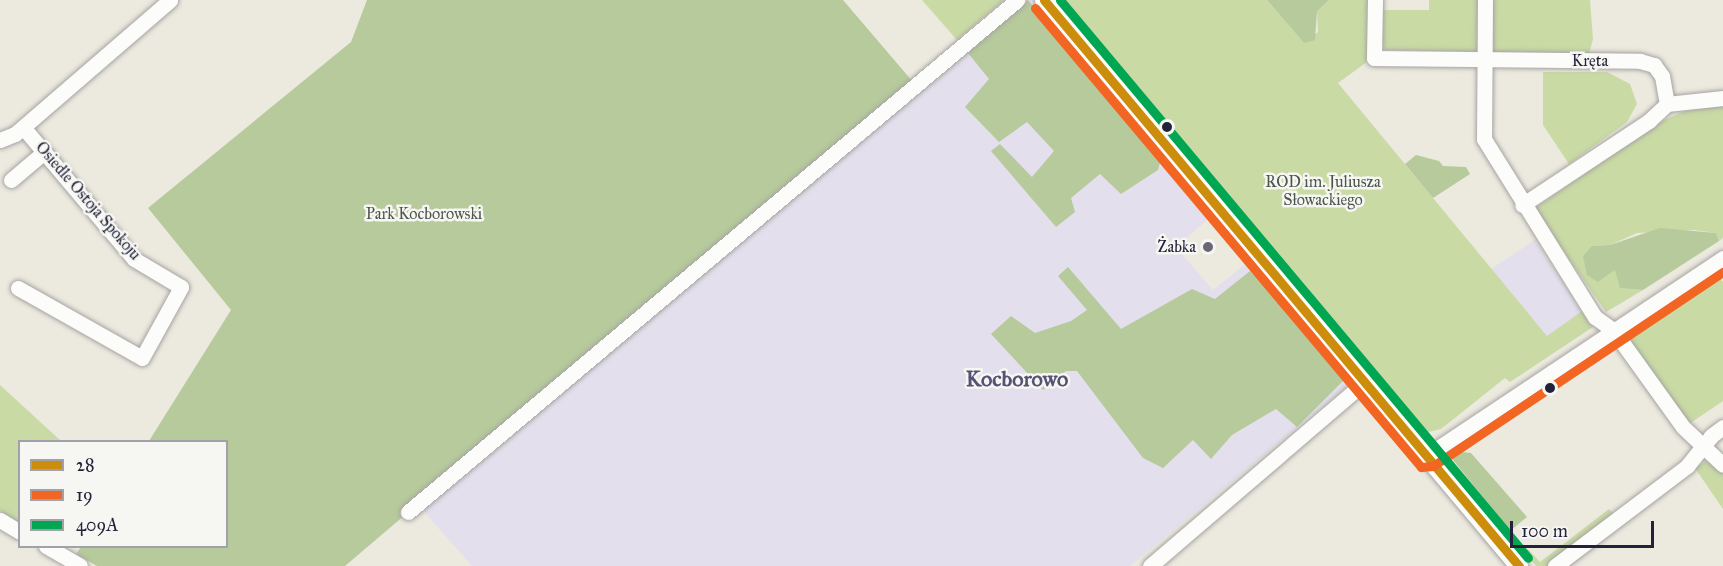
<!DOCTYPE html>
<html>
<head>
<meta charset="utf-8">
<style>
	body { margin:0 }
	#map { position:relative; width:1723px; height:566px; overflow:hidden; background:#ece9df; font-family:"IM FELL Great Primer",serif }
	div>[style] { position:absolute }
	.built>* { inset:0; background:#e3dfec }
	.green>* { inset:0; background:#c9daa5 }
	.forest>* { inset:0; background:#b6ca9c }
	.roads { filter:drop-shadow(0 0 2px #a6a4a2) drop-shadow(0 0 2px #a6a4a2) }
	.minor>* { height:15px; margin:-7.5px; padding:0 7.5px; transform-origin:7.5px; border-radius:7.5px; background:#fcfcfa }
	.major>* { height:18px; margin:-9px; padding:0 9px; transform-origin:9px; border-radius:9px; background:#fcfcfa }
	.bus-1>* { height:9px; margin:-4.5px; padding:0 4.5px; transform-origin:4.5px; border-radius:4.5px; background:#cc8c0c }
	.bus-2>* { height:9px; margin:-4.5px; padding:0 4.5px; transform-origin:4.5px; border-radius:4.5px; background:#f26522 }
	.bus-3>* { height:9px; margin:-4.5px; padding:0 4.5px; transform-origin:4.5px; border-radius:4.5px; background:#00a651 }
	.dots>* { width:16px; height:16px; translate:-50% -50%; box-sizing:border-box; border:3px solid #f6f6f2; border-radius:50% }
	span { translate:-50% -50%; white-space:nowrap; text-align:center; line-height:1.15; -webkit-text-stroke:5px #f6f6f2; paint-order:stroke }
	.street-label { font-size:16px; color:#22223b }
	.park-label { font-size:16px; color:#4c554c }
	.poi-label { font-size:16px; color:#22223b }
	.right { translate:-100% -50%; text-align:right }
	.district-label { font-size:22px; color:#555276; font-weight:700 }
	.legend { position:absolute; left:18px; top:440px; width:210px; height:108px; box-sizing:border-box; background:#f6f6f2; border:2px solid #a1a1a9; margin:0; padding:8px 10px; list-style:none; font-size:18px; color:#22223b }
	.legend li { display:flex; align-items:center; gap:12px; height:30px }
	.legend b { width:30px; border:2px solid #a1a1a9 }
	.scale { position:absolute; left:1510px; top:521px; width:144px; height:27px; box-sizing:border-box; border:3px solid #22223b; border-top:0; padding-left:8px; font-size:18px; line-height:21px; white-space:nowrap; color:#22223b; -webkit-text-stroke:4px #f6f6f2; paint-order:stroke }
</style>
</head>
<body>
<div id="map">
	<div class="built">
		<i style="clip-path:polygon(1024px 0,1035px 0,1214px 214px,1176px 247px,1213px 290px,1252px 259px,1353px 381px,1130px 566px,472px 566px,420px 507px)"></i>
		<i style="clip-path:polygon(1535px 240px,1582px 311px,1547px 336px,1491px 269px)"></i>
	</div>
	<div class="green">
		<i style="clip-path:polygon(922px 0,1004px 0,957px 40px)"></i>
		<i style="clip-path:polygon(1060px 0,1267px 0,1304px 43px,1318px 32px,1317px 10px,1329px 0,1371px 0,1371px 59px,1338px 83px,1547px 336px,1582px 311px,1593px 327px,1510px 382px,1505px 378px,1441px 429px,1424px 433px)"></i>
		<i style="clip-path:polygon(1429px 0,1590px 0,1593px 39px,1589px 54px,1386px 50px,1381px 44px,1383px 10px,1429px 10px)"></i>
		<i style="clip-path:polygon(1543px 72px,1607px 72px,1630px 84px,1637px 104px,1627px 122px,1569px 164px,1543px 125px)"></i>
		<i style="clip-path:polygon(1723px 106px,1723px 238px,1719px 241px,1716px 233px,1694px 230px,1637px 233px,1610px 245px,1592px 246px,1598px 282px,1616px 269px,1621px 288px,1643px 290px,1606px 312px,1534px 209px,1657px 123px,1685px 111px)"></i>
		<i style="clip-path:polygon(1719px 277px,1723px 282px,1723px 401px,1689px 424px,1627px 338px)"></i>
		<i style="clip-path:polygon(0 385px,61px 441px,20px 442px,19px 522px,0 511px)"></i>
		<i style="clip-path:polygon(1706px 461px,1723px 470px,1723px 509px,1695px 468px)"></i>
		<i style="clip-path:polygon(1609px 509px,1613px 513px,1547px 566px,1536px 566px,1524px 552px,1528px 549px,1540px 562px)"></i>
	</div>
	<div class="forest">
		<i style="clip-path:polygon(367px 0,843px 0,913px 82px,345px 566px,97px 566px,76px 554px,81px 547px,226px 546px,226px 442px,149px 441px,231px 310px,148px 208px,351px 42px)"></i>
		<i style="clip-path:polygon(1028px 0,1161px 159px,1158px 170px,1121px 194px,1100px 174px,1071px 198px,1075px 212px,1056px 227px,991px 151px,1000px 144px,1032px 177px,1054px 151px,1027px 122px,999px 142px,965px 107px,989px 79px,968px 53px)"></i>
		<i style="clip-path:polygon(1267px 0,1329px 0,1317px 11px,1315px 40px,1304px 43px)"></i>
		<i style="clip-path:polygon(1416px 155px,1439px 161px,1443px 166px,1466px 167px,1470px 174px,1433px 198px,1405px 164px)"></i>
		<i style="clip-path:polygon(1660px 228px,1716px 233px,1719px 241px,1643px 290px,1620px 288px,1615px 270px,1598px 282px,1587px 275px,1583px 256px,1592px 246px,1610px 245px)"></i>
		<i style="clip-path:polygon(1068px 267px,1121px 329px,1192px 289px,1215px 299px,1250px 271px,1346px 378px,1297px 427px,1276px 409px,1232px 435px,1211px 459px,1193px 440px,1163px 468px,1143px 458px,1077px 371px,1066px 371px,1043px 390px,991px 334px,1011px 316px,1035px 333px,1071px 321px,1087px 310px,1058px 276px)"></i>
		<i style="clip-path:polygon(1453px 451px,1471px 453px,1527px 517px,1510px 531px,1453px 460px)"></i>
	</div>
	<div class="roads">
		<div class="minor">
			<i style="left:1375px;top:0;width:58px;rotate:91deg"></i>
			<i style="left:1374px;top:58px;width:266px;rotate:0.6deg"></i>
			<i style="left:1640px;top:61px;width:15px;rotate:16deg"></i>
			<i style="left:1654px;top:65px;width:14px;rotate:54deg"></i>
			<i style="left:1662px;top:76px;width:28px;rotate:80deg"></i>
			<i style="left:1667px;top:104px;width:25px;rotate:137deg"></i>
			<i style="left:1649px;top:121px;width:152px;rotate:146.5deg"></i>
			<i style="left:1485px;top:0;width:139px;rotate:90.4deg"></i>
			<i style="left:1484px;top:139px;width:210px;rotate:58.1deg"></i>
			<i style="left:1595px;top:317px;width:24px;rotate:36deg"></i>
			<i style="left:1614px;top:331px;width:118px;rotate:54.3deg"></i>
			<i style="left:1683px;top:427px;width:55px;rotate:43.5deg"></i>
			<i style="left:1667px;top:104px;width:56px;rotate:-6.1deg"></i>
			<i style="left:0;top:140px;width:16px;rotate:-22deg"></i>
			<i style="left:15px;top:134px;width:205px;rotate:-40.8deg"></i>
			<i style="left:11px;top:180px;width:43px;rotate:-40.3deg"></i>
			<i style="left:18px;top:288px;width:142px;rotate:29.4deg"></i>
			<i style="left:142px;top:358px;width:81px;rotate:-61.2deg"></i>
			<i style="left:181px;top:287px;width:55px;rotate:-149.2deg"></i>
			<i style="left:134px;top:259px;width:172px;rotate:-130.1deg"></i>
			<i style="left:1426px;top:456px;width:357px;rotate:-33.7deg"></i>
			<i style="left:408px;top:512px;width:796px;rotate:-40.05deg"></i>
			<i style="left:0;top:520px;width:23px;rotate:31deg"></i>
			<i style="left:46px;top:546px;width:39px;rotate:30deg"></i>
			<i style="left:1150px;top:566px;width:283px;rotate:-40.6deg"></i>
			<i style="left:1555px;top:566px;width:166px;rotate:-37.1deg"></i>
			<i style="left:1687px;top:466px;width:38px;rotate:-51deg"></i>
			<i style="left:1711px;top:436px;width:15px;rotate:-37deg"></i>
		</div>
		<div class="major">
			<i style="left:1044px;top:0;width:739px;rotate:50deg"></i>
		</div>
	</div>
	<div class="bus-1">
		<i style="left:1044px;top:0;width:739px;rotate:50deg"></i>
	</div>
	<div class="bus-2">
		<i style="left:1035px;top:8px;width:600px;rotate:49.94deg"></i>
		<i style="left:1421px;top:467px;width:12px;rotate:-5deg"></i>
		<i style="left:1433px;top:466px;width:349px;rotate:-33.8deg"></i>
	</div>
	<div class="bus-3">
		<i style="left:1060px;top:0;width:728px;rotate:50.01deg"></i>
	</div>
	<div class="dots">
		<i style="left:1167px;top:127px;background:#22223b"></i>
		<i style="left:1208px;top:247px;background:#696874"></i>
		<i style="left:1550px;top:388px;background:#22223b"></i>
	</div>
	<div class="street-label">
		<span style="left:1590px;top:61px">Kręta</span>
		<span style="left:88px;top:201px;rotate:49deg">Osiedle Ostoja Spokoju</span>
	</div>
	<div class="park-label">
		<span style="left:1323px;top:191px">ROD im. Juliusza<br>Słowackiego</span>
		<span style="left:424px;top:214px">Park Kocborowski</span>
	</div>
	<div class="poi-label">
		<span class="right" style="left:1196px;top:247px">Żabka</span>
	</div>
	<div class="district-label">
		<span style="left:1017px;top:379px">Kocborowo</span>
	</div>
	<ul class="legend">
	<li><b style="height:8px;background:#cc8c0c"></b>28</li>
	<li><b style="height:8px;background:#f26522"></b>19</li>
	<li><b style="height:8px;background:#00a651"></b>409A</li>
	</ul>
	<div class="scale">100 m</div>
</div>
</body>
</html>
